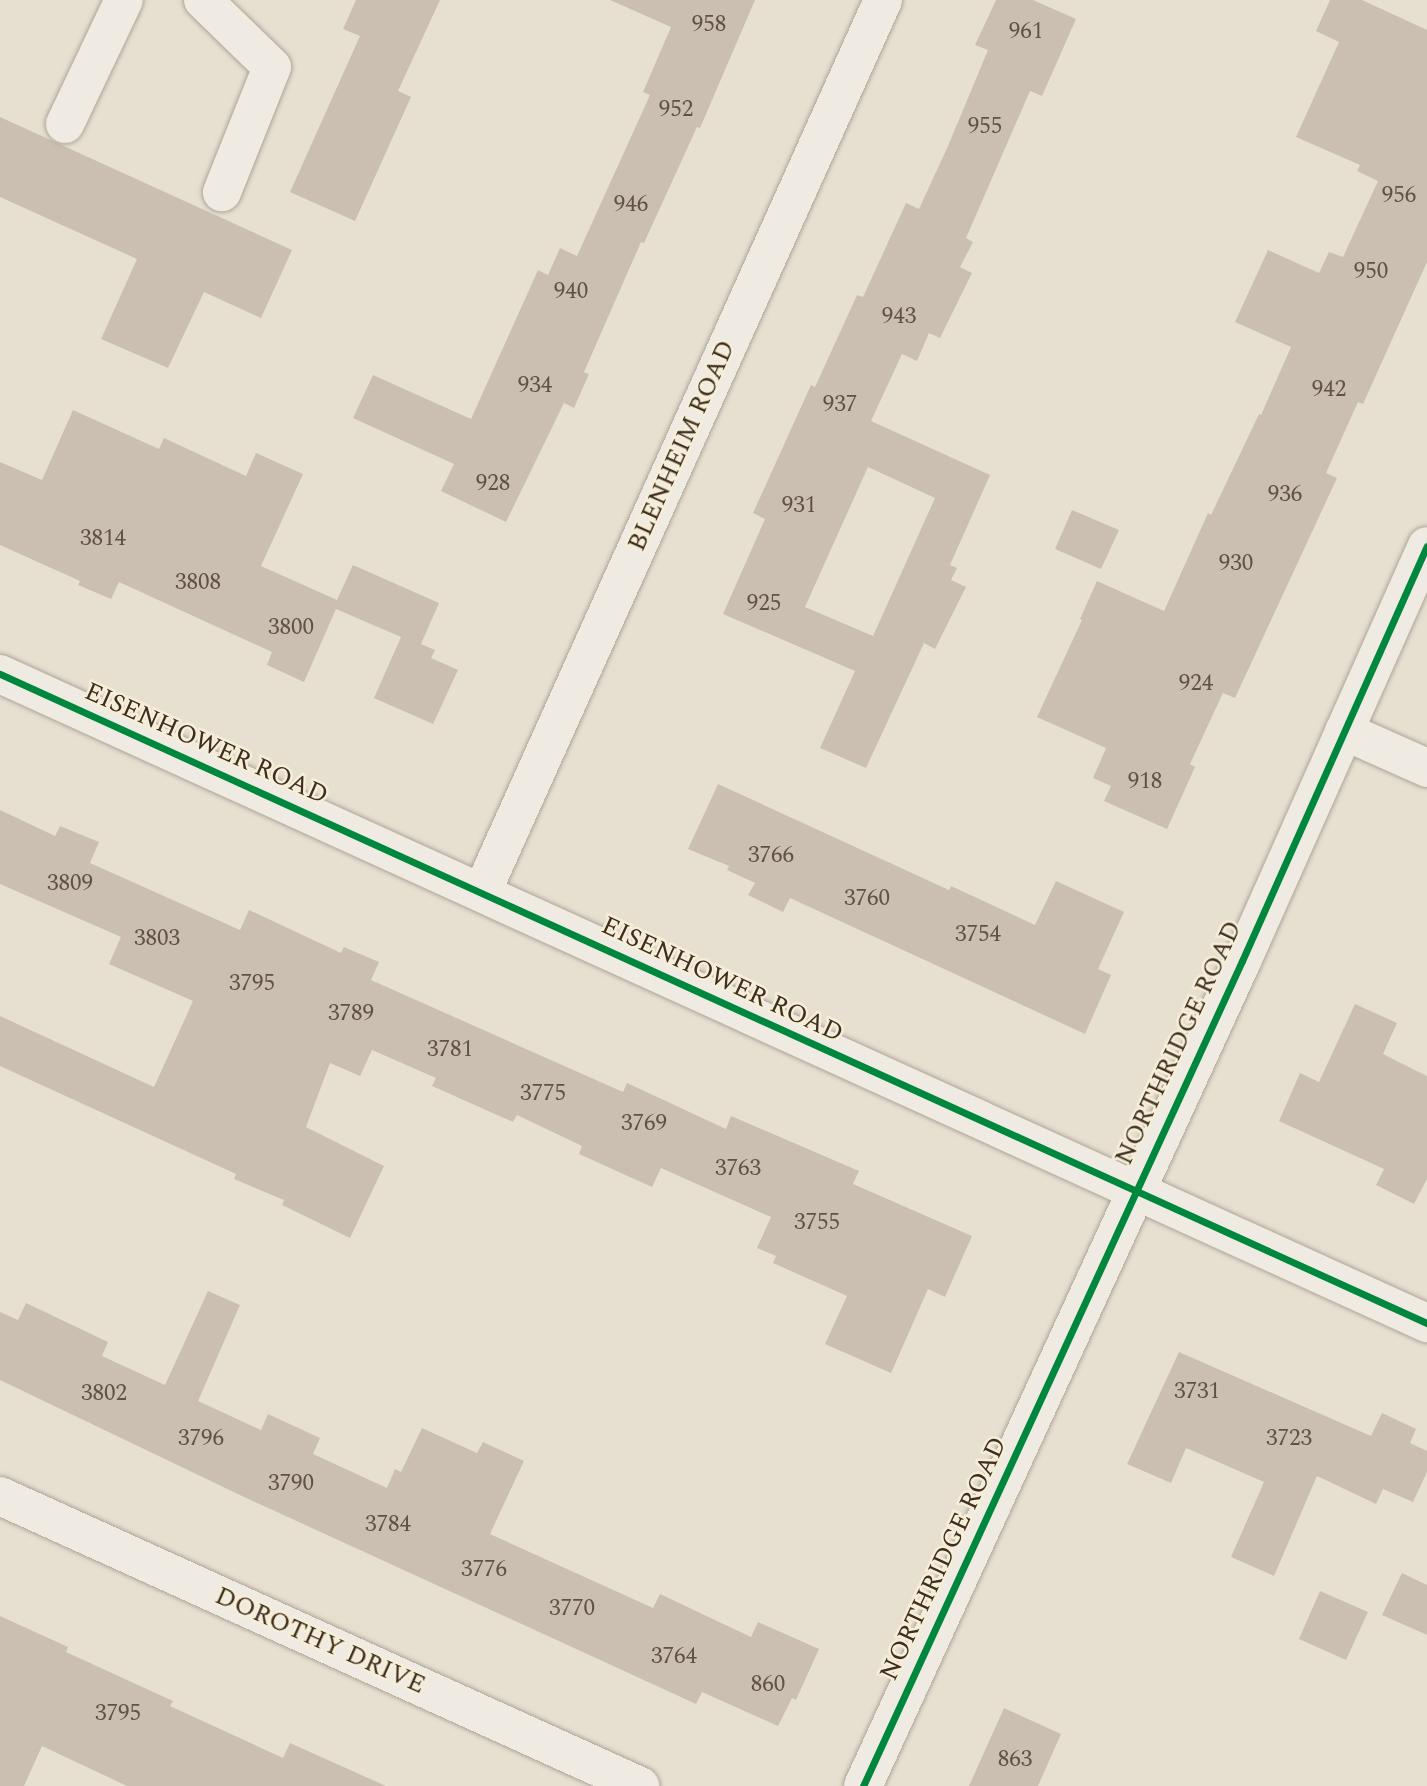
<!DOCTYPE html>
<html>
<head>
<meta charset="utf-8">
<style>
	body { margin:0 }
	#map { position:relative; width:1427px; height:1786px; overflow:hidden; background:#e7e0d1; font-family:Spectral,serif }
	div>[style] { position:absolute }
	.building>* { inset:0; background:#cbbfb2 }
	.roads { filter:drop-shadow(0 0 2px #ada599) drop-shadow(0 0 2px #ada599) }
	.minor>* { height:38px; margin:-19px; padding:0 19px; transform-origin:19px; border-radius:19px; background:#efebe3 }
	.cycleway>* { height:7px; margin:-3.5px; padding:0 3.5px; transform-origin:3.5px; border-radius:3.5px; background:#00873e }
	span { translate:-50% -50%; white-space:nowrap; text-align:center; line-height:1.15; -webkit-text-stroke:5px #f7eed8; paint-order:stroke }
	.number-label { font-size:23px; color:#605244 }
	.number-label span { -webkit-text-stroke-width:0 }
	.street-label { font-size:26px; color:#3d2e20 }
</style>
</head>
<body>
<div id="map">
	<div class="building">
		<i style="clip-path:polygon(356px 0,440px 0,398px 91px,411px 97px,355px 221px,290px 192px,360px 36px,343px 29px)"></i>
		<i style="clip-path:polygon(610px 0,755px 0,700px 128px,697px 127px,644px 243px,641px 242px,584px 372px,589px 374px,574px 408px,564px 403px,506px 522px,441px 491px,454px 464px,353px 418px,373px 375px,471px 419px,538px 270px,548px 275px,560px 248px,577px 256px,650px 95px,643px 92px,671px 27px)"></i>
		<i style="clip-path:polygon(evenodd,996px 0,1033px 0,1076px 19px,1042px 96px,1030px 91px,966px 238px,973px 242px,960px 267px,972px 273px,940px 338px,929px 333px,917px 361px,902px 354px,871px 421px,990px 475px,950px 565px,957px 568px,951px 580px,966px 587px,935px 649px,924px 643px,866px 768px,820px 748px,855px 671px,723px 614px,765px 519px,753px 513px,811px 385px,815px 387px,857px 295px,863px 297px,906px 203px,919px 209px,948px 146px,988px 50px,975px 45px,996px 0,868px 467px,935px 498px,873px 636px,805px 607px,868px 467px)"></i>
		<i style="clip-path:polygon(1330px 0,1362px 0,1427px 30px,1427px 262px,1363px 404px,1358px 402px,1326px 473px,1337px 478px,1235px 698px,1223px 693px,1190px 764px,1195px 767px,1167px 829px,1104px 801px,1111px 786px,1093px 778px,1106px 748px,1037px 717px,1082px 620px,1080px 619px,1097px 581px,1164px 611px,1208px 513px,1211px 515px,1259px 414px,1261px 415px,1291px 347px,1235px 322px,1268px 250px,1319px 273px,1329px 252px,1343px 257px,1378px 181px,1357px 171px,1360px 165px,1296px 137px,1339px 42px,1316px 31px)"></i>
		<i style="clip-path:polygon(0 117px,292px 250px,261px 318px,204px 292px,168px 368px,101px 339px,137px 259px,0 197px)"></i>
		<i style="clip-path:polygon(73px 410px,159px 449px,164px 438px,246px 476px,256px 453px,303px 474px,261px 566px,337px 600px,353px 565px,439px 603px,421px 644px,435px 650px,431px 658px,458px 670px,433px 724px,374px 698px,401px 637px,336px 609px,304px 682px,267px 665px,272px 652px,119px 582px,111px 599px,78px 585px,80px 581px,0 545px,0 462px,42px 480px)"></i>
		<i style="clip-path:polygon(1072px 510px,1119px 530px,1101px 569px,1055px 549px)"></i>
		<i style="clip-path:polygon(718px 784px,949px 890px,951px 886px,1035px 925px,1056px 881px,1124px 912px,1098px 969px,1111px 975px,1085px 1034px,790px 898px,783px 912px,748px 895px,755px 883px,727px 870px,729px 866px,688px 849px)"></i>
		<i style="clip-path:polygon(0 810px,55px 836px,60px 826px,99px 842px,90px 863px,240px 930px,249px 910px,341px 953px,344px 947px,379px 962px,371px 980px,623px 1092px,627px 1083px,726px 1129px,731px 1116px,859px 1171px,853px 1184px,972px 1236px,945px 1297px,928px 1289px,891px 1373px,825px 1344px,847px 1296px,773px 1263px,776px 1256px,757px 1248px,771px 1217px,661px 1168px,652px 1187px,579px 1154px,582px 1146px,517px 1115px,513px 1122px,432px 1086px,436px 1078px,372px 1050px,360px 1076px,330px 1063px,306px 1127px,384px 1166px,350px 1238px,282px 1205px,284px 1200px,234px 1179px,236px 1174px,0 1066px,0 1016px,154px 1087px,193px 1001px,109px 964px,121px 937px,0 884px)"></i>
		<i style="clip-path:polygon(1355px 1004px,1397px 1023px,1383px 1054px,1427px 1076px,1427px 1179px,1414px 1204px,1376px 1185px,1384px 1169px,1279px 1121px,1300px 1073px,1319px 1082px)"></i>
		<i style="clip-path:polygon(208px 1291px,240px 1305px,198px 1401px,261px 1430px,268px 1414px,320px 1438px,313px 1454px,387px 1488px,395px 1469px,401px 1472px,422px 1428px,477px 1453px,483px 1442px,524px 1461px,490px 1534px,653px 1608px,660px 1594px,751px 1637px,758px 1622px,819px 1649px,796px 1700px,792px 1698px,778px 1726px,702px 1692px,696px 1704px,242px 1496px,0 1380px,0 1312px,18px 1320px,26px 1303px,108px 1342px,102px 1356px,165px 1385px)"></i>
		<i style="clip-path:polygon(1179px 1352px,1371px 1436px,1382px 1413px,1416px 1429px,1410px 1443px,1427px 1451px,1427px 1472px,1413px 1502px,1383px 1489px,1376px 1504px,1317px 1476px,1274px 1576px,1231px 1557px,1264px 1482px,1186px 1448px,1171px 1483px,1127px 1464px)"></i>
		<i style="clip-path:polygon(1402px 1573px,1427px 1585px,1427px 1635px,1382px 1615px)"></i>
		<i style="clip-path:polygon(1320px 1591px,1368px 1612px,1346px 1660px,1299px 1639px)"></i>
		<i style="clip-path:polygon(0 1616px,68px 1647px,66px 1652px,173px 1701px,170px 1706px,283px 1758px,290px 1743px,386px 1786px,127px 1786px,42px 1746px,24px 1786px,0 1786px)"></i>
		<i style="clip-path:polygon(1004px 1708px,1061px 1734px,1038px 1786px,969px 1786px)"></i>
	</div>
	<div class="roads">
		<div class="minor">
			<i style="left:203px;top:0;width:96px;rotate:44.2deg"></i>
			<i style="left:272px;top:67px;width:135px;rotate:111.8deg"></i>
			<i style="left:65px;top:124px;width:137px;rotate:-64.6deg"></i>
			<i style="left:0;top:674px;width:1568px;rotate:24.46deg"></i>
			<i style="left:1344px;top:731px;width:91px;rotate:24deg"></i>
			<i style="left:482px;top:892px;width:978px;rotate:-65.79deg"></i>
			<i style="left:0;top:1496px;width:703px;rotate:24.38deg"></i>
			<i style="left:863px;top:1786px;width:908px;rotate:-65.33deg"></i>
			<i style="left:1242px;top:961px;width:454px;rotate:-66deg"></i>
		</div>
	</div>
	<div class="cycleway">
		<i style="left:0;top:674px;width:1568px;rotate:24.46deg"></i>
		<i style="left:863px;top:1786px;width:908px;rotate:-65.33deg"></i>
		<i style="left:1242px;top:961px;width:454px;rotate:-66deg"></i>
	</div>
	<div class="number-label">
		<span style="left:709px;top:25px">958</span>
		<span style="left:1026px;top:32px">961</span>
		<span style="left:676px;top:110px">952</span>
		<span style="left:985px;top:127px">955</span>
		<span style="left:1399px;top:196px">956</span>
		<span style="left:631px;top:205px">946</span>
		<span style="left:1371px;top:272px">950</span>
		<span style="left:571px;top:292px">940</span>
		<span style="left:899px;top:317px">943</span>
		<span style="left:535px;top:386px">934</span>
		<span style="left:1329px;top:390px">942</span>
		<span style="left:840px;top:405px">937</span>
		<span style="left:493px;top:484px">928</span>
		<span style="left:1285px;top:495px">936</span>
		<span style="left:799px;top:506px">931</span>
		<span style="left:103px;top:539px">3814</span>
		<span style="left:1236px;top:564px">930</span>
		<span style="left:198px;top:583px">3808</span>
		<span style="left:764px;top:604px">925</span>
		<span style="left:291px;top:628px">3800</span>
		<span style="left:1196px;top:684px">924</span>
		<span style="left:1145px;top:782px">918</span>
		<span style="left:771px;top:856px">3766</span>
		<span style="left:70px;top:884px">3809</span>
		<span style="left:867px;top:899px">3760</span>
		<span style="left:978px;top:935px">3754</span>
		<span style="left:157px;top:939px">3803</span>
		<span style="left:252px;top:984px">3795</span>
		<span style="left:351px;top:1014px">3789</span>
		<span style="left:450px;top:1050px">3781</span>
		<span style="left:543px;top:1094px">3775</span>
		<span style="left:644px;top:1124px">3769</span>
		<span style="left:738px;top:1169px">3763</span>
		<span style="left:817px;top:1223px">3755</span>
		<span style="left:1197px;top:1392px">3731</span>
		<span style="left:104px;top:1394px">3802</span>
		<span style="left:201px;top:1439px">3796</span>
		<span style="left:1289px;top:1439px">3723</span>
		<span style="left:291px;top:1484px">3790</span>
		<span style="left:388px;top:1525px">3784</span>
		<span style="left:484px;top:1570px">3776</span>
		<span style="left:572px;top:1609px">3770</span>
		<span style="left:674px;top:1657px">3764</span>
		<span style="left:768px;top:1685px">860</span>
		<span style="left:118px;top:1714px">3795</span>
		<span style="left:1015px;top:1760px">863</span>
	</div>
	<div class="street-label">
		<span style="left:682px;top:446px;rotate:-66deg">BLENHEIM ROAD</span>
		<span style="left:206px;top:744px;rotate:24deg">EISENHOWER ROAD</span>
		<span style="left:722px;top:980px;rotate:25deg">EISENHOWER ROAD</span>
		<span style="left:1179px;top:1043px;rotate:-65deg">NORTHRIDGE ROAD</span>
		<span style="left:944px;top:1559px;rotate:-65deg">NORTHRIDGE ROAD</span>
		<span style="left:320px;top:1641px;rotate:24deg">DOROTHY DRIVE</span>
	</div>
</div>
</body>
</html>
